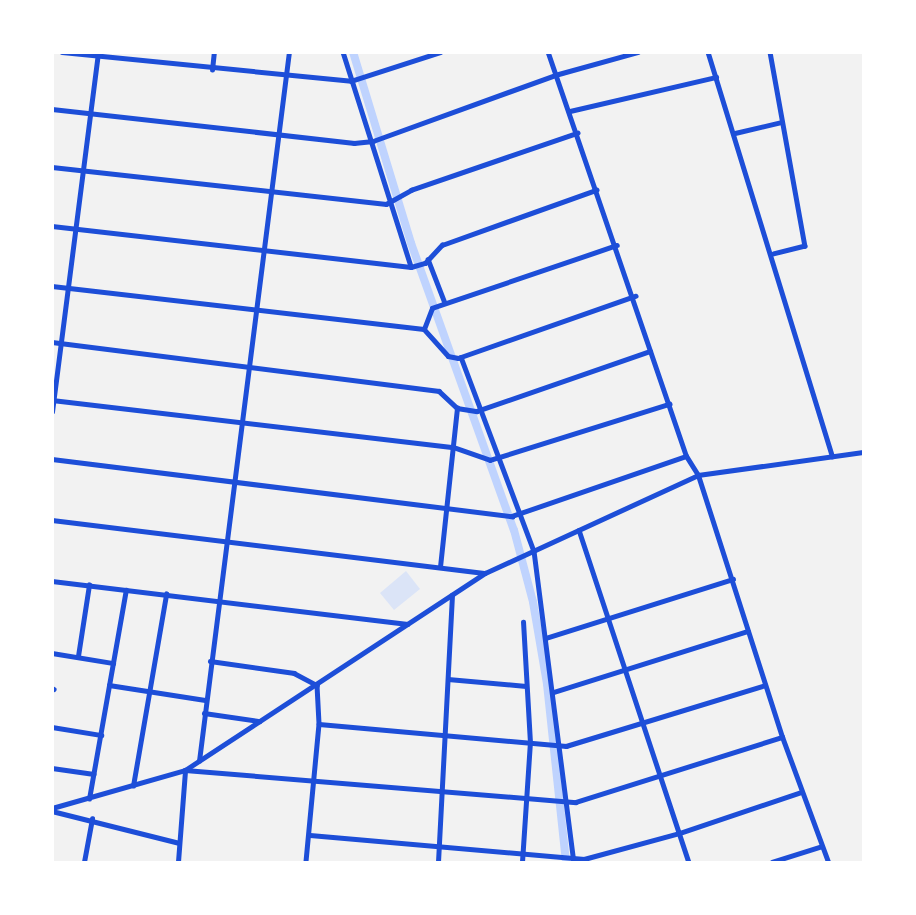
<!DOCTYPE html>
<html>
<head>
<meta charset="utf-8">
<style>
	body { margin:0 }
	#map { position:relative; width:916px; height:915px; overflow:hidden; background:#f2f2f2; font-family:Figtree,sans-serif }
	div>[style] { position:absolute }
	.green>* { inset:0; background:#dbe4f7 }
	.canal>* { height:8px; margin:-4px; padding:0 4px; transform-origin:4px; border-radius:4px; background:#bfd3fe }
	.minor>* { height:4.5px; margin:-2.25px; padding:0 2.25px; transform-origin:2.25px; border-radius:2.25px; background:#1d4ed8 }
	.tertiary>* { height:5px; margin:-2.5px; padding:0 2.5px; transform-origin:2.5px; border-radius:2.5px; background:#1d4ed8 }
	span { translate:-50% -50%; white-space:nowrap; text-align:center; line-height:1.15; -webkit-text-stroke:7px #fff; paint-order:stroke }
	.frame { position:absolute; inset:0; border:54px solid #fff; pointer-events:none }
</style>
</head>
<body>
<div id="map">
	<div class="green">
		<i style="clip-path:polygon(406px 571px,420px 589px,394px 610px,380px 593px)"></i>
	</div>
	<div class="canal">
		<i style="left:353px;top:52px;width:200px;rotate:73.1deg"></i>
		<i style="left:411px;top:243px;width:305px;rotate:70.3deg"></i>
		<i style="left:514px;top:530px;width:74px;rotate:75.2deg"></i>
		<i style="left:533px;top:602px;width:83px;rotate:80.3deg"></i>
		<i style="left:547px;top:684px;width:179px;rotate:83.9deg"></i>
	</div>
	<div class="minor">
		<i style="left:62px;top:52px;width:290px;rotate:5.7deg"></i>
		<i style="left:351px;top:81px;width:94px;rotate:-18deg"></i>
		<i style="left:343px;top:52px;width:225px;rotate:72.4deg"></i>
		<i style="left:708px;top:52px;width:423px;rotate:72.9deg"></i>
		<i style="left:770px;top:52px;width:197px;rotate:79.8deg"></i>
		<i style="left:805px;top:246px;width:32px;rotate:166deg"></i>
		<i style="left:212px;top:70px;width:18px;rotate:-84deg"></i>
		<i style="left:52px;top:109px;width:304px;rotate:6.4deg"></i>
		<i style="left:354px;top:143px;width:19px;rotate:-6deg"></i>
		<i style="left:373px;top:141px;width:194px;rotate:-19.9deg"></i>
		<i style="left:555px;top:75px;width:86px;rotate:-15.5deg"></i>
		<i style="left:570px;top:111px;width:150px;rotate:-13.1deg"></i>
		<i style="left:735px;top:133px;width:48px;rotate:-13.2deg"></i>
		<i style="left:52px;top:167px;width:336px;rotate:6.3deg"></i>
		<i style="left:386px;top:204px;width:29px;rotate:-29deg"></i>
		<i style="left:411px;top:190px;width:176px;rotate:-19deg"></i>
		<i style="left:52px;top:226px;width:361px;rotate:6.5deg"></i>
		<i style="left:411px;top:267px;width:15px;rotate:-16deg"></i>
		<i style="left:425px;top:263px;width:25px;rotate:-47deg"></i>
		<i style="left:442px;top:245px;width:164px;rotate:-19.7deg"></i>
		<i style="left:428px;top:259px;width:47px;rotate:68.9deg"></i>
		<i style="left:52px;top:286px;width:374px;rotate:6.6deg"></i>
		<i style="left:424px;top:329px;width:36px;rotate:48deg"></i>
		<i style="left:448px;top:356px;width:10px;rotate:11deg"></i>
		<i style="left:458px;top:358px;width:188px;rotate:-19.3deg"></i>
		<i style="left:424px;top:329px;width:22px;rotate:-69deg"></i>
		<i style="left:432px;top:308px;width:195px;rotate:-18.8deg"></i>
		<i style="left:52px;top:342px;width:390px;rotate:7.2deg"></i>
		<i style="left:439px;top:391px;width:25px;rotate:43deg"></i>
		<i style="left:457px;top:408px;width:20px;rotate:9deg"></i>
		<i style="left:477px;top:411px;width:183px;rotate:-19.1deg"></i>
		<i style="left:461px;top:357px;width:207px;rotate:69.4deg"></i>
		<i style="left:534px;top:551px;width:314px;rotate:82.7deg"></i>
		<i style="left:52px;top:400px;width:404px;rotate:6.7deg"></i>
		<i style="left:453px;top:447px;width:39px;rotate:19deg"></i>
		<i style="left:490px;top:460px;width:188px;rotate:-17.4deg"></i>
		<i style="left:52px;top:412px;width:363px;rotate:-82.7deg"></i>
		<i style="left:52px;top:459px;width:464px;rotate:7.1deg"></i>
		<i style="left:512px;top:516px;width:184px;rotate:-19deg"></i>
		<i style="left:52px;top:520px;width:435px;rotate:7deg"></i>
		<i style="left:579px;top:530px;width:350px;rotate:71.7deg"></i>
		<i style="left:440px;top:567px;width:160px;rotate:-83.9deg"></i>
		<i style="left:52px;top:581px;width:358px;rotate:6.9deg"></i>
		<i style="left:546px;top:638px;width:196px;rotate:-17.5deg"></i>
		<i style="left:52px;top:653px;width:62px;rotate:9.3deg"></i>
		<i style="left:78px;top:656px;width:72px;rotate:-81.2deg"></i>
		<i style="left:210px;top:661px;width:85px;rotate:8.1deg"></i>
		<i style="left:294px;top:673px;width:26px;rotate:28deg"></i>
		<i style="left:317px;top:685px;width:39px;rotate:87deg"></i>
		<i style="left:319px;top:724px;width:139px;rotate:95.4deg"></i>
		<i style="left:448px;top:679px;width:78px;rotate:5.1deg"></i>
		<i style="left:109px;top:685px;width:97px;rotate:8.9deg"></i>
		<i style="left:52px;top:688px;width:2px;rotate:27deg"></i>
		<i style="left:554px;top:692px;width:203px;rotate:-17.5deg"></i>
		<i style="left:204px;top:713px;width:56px;rotate:8.3deg"></i>
		<i style="left:319px;top:724px;width:248px;rotate:5.1deg"></i>
		<i style="left:566px;top:746px;width:208px;rotate:-17deg"></i>
		<i style="left:52px;top:727px;width:50px;rotate:9.3deg"></i>
		<i style="left:199px;top:761px;width:715px;rotate:-82.77deg"></i>
		<i style="left:52px;top:768px;width:42px;rotate:8.1deg"></i>
		<i style="left:133px;top:786px;width:195px;rotate:-80.2deg"></i>
		<i style="left:89px;top:799px;width:212px;rotate:-80deg"></i>
		<i style="left:52px;top:811px;width:131px;rotate:14.1deg"></i>
		<i style="left:310px;top:835px;width:275px;rotate:5deg"></i>
		<i style="left:584px;top:859px;width:99px;rotate:-15.2deg"></i>
		<i style="left:680px;top:833px;width:128px;rotate:-18.7deg"></i>
		<i style="left:84px;top:862px;width:44px;rotate:-79.5deg"></i>
		<i style="left:178px;top:862px;width:92px;rotate:-85.6deg"></i>
		<i style="left:185px;top:770px;width:392px;rotate:4.7deg"></i>
		<i style="left:576px;top:802px;width:216px;rotate:-17.5deg"></i>
		<i style="left:438px;top:862px;width:267px;rotate:-87deg"></i>
		<i style="left:522px;top:862px;width:119px;rotate:-86.2deg"></i>
		<i style="left:530px;top:743px;width:121px;rotate:-93.3deg"></i>
		<i style="left:772px;top:862px;width:52px;rotate:-17.7deg"></i>
		<i style="left:828px;top:862px;width:133px;rotate:-110.2deg"></i>
		<i style="left:782px;top:737px;width:275px;rotate:-107.8deg"></i>
		<i style="left:698px;top:475px;width:168px;rotate:-7.9deg"></i>
	</div>
	<div class="tertiary">
		<i style="left:52px;top:808px;width:138px;rotate:-15.9deg"></i>
		<i style="left:185px;top:770px;width:359px;rotate:-33.3deg"></i>
		<i style="left:485px;top:573px;width:234px;rotate:-24.7deg"></i>
		<i style="left:698px;top:475px;width:22px;rotate:-122deg"></i>
		<i style="left:686px;top:456px;width:427px;rotate:-108.9deg"></i>
	</div>
	<div class="frame"></div>
</div>
</body>
</html>
